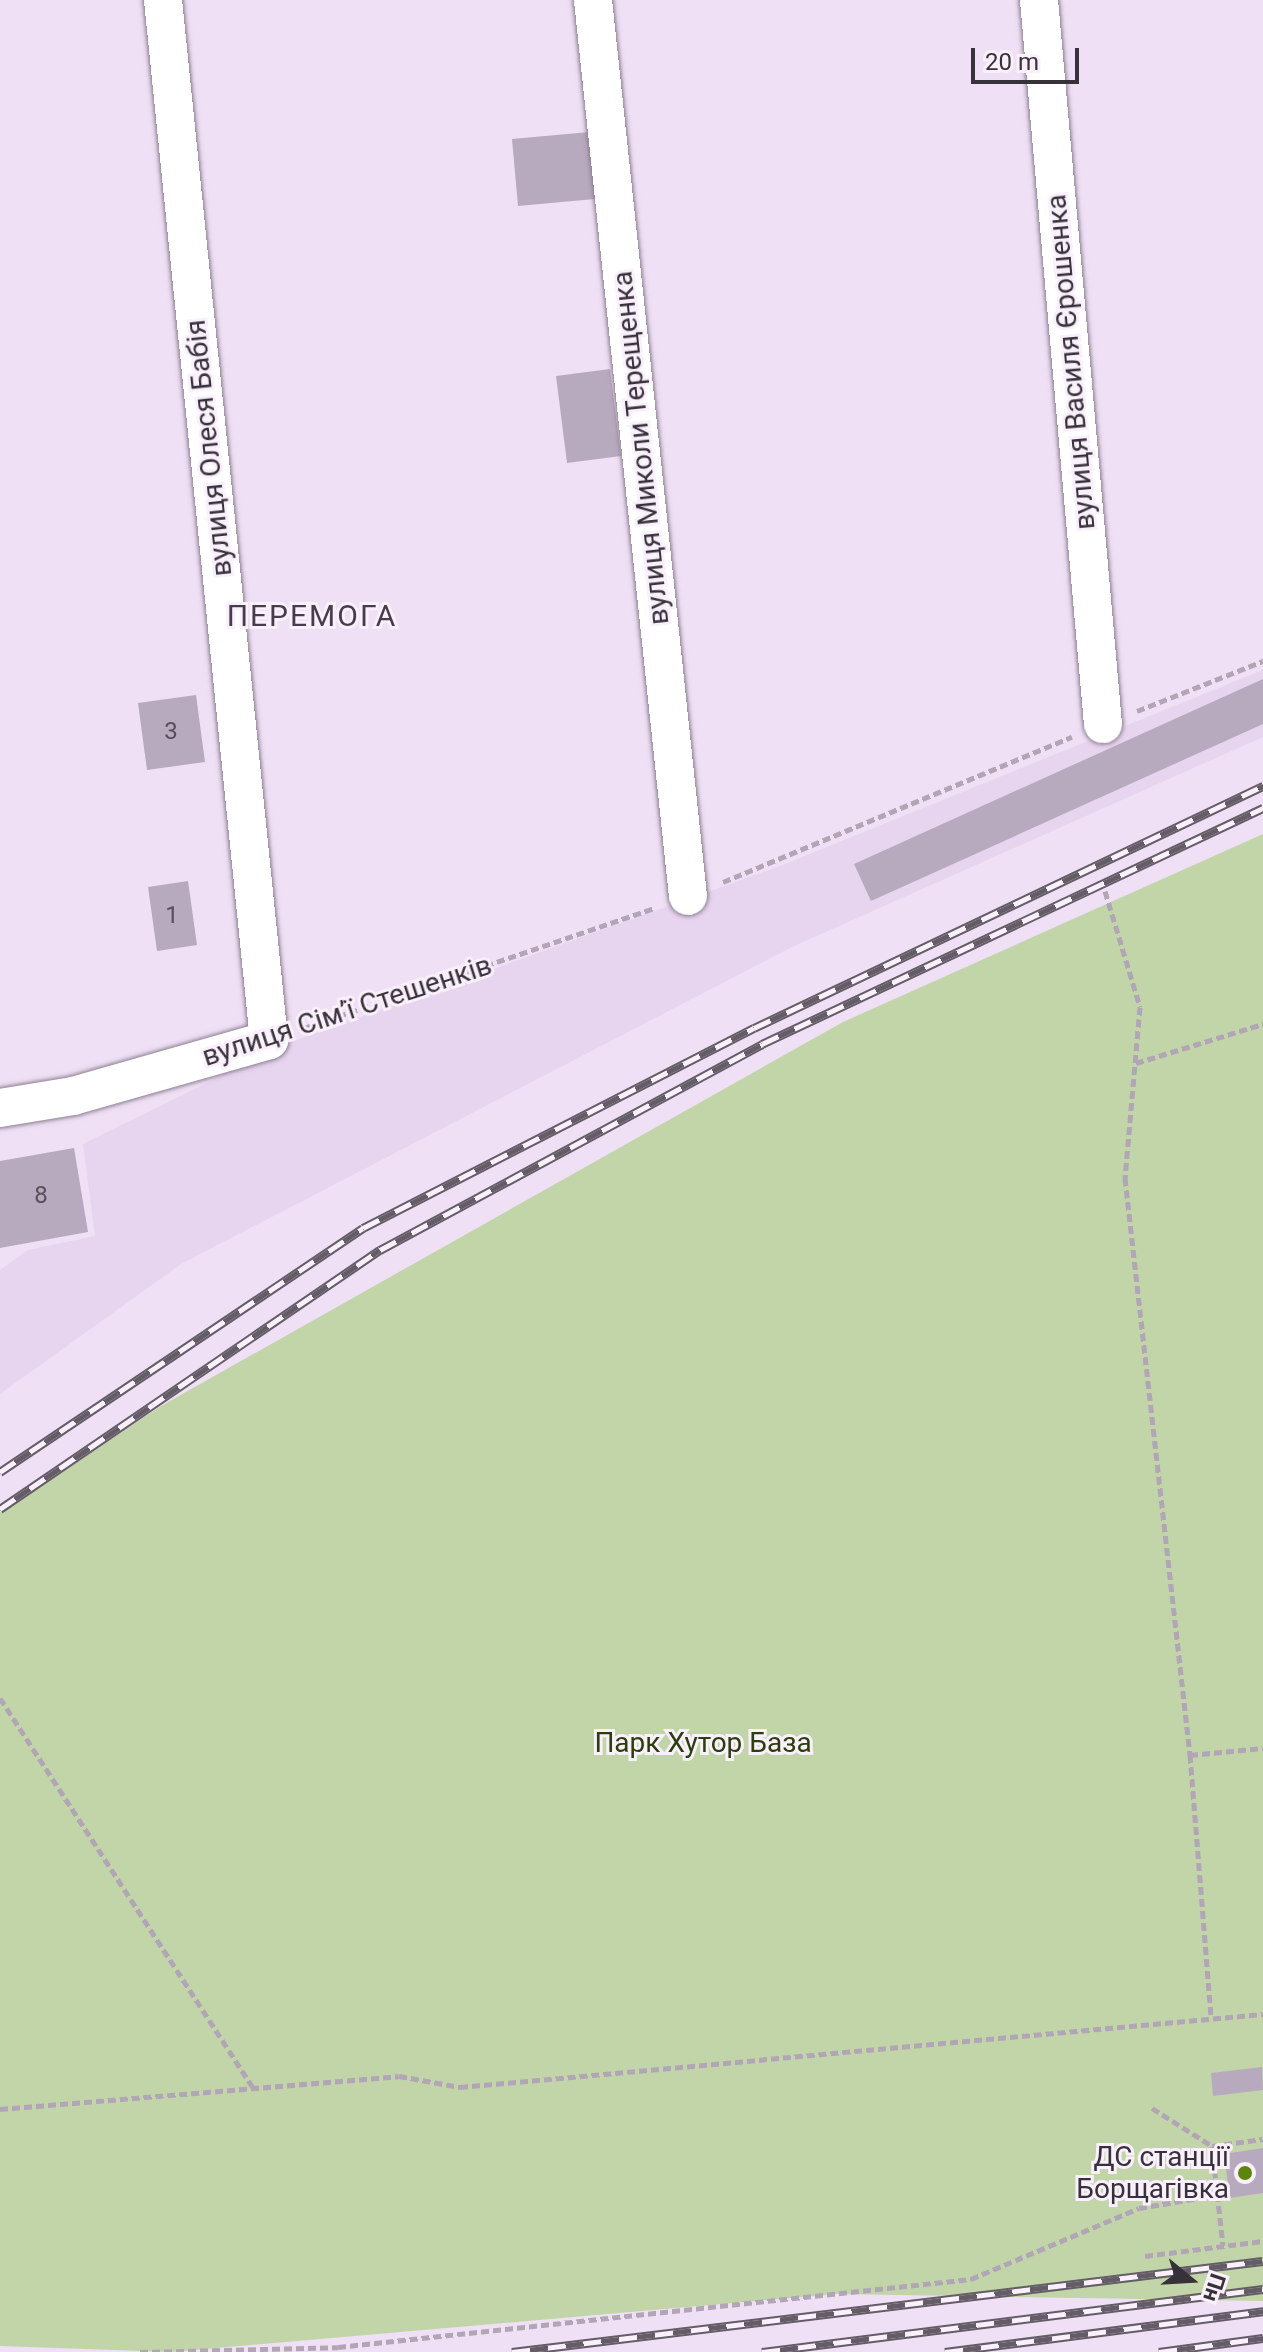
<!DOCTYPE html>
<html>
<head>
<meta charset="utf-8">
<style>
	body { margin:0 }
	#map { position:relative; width:1263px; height:2352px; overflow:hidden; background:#efe0f5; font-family:Roboto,sans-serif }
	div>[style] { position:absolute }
	.built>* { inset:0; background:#e7d4ef }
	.green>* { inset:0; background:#c1d5a9 }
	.building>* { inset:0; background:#b8aabe }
	.path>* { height:5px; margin-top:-2.5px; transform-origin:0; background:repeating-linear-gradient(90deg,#b1a5b6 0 8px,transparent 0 12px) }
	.roads { filter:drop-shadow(0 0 2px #8c7f91) drop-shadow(0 0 2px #8c7f91) }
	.street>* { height:38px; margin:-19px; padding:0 19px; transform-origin:19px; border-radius:19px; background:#fff }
	.rail>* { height:9px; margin-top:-4.5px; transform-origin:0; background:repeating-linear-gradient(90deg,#f9f0fc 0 18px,#645c67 0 36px); box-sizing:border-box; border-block:2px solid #645c67 }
	.dots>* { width:22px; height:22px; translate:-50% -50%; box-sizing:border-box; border:4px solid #f9f0fc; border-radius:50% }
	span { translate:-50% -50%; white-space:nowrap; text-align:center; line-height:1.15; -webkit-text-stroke:6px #f9f0fc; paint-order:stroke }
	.number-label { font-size:24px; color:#574f5a }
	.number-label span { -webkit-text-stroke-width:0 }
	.street-label { font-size:28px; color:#373139 }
	.park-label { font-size:28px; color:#2b3e0d }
	.poi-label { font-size:28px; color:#373139 }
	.right { translate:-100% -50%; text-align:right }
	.neighbourhood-label { font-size:30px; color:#473c4c; letter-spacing:2px }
	.north { position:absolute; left:1151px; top:2240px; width:80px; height:80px; -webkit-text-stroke:6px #f9f0fc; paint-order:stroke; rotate:108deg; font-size:22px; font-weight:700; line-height:32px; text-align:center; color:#373139 }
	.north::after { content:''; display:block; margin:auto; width:28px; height:36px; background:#373139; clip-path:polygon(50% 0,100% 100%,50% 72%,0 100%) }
	.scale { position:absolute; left:971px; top:48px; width:108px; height:36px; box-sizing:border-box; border:4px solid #373139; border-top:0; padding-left:10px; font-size:24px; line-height:28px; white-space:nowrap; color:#373139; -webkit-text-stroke:6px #f9f0fc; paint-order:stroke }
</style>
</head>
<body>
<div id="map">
	<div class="built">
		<i style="clip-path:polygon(1263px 670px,1263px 737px,792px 947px,181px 1264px,0 1394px,0 1270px,28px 1250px,95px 1236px,83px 1144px,288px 1043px,780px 866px)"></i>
	</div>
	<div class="green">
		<i style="clip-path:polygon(1263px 834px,1263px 2301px,837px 2294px,171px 2352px,0 2346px,0 1512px,161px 1406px,843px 1022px)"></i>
	</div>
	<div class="building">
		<i style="clip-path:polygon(589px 132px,595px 199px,518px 206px,512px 139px)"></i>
		<i style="clip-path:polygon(610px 369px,621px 456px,567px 463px,556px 376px)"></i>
		<i style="clip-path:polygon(1263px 679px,1263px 724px,871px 901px,854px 864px)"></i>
		<i style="clip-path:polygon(196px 695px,205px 762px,147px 770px,138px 703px)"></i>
		<i style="clip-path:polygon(188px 881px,197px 945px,157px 951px,148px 887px)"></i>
		<i style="clip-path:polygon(74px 1148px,88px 1232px,0 1248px,0 1161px)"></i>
		<i style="clip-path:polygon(1262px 2067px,1263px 2090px,1213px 2096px,1211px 2073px)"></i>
		<i style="clip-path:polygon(1263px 2148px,1263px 2193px,1230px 2198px,1224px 2154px)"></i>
	</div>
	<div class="path">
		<i style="left:1137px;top:711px;width:136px;rotate:-21.6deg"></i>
		<i style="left:723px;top:882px;width:378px;rotate:-22.6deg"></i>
		<i style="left:1105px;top:891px;width:121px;rotate:73.2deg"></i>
		<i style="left:1140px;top:1007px;width:172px;rotate:95deg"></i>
		<i style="left:1125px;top:1178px;width:581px;rotate:83.57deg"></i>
		<i style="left:1190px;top:1755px;width:261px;rotate:85.4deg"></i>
		<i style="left:304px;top:1028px;width:370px;rotate:-18.9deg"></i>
		<i style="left:1136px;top:1063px;width:133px;rotate:-17.1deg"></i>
		<i style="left:0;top:1698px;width:464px;rotate:57deg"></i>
		<i style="left:1190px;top:1755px;width:73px;rotate:-5.5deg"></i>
		<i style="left:1152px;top:2108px;width:71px;rotate:32.3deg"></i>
		<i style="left:1212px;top:2146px;width:51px;rotate:-7.8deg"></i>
		<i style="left:0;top:2109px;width:400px;rotate:-4.7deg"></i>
		<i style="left:399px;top:2076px;width:62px;rotate:10.2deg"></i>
		<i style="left:460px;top:2087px;width:806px;rotate:-5.19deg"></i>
		<i style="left:1212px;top:2146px;width:100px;rotate:83.7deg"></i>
		<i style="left:1145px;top:2256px;width:119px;rotate:-7.2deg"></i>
		<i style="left:140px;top:2352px;width:198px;rotate:-1.4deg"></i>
		<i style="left:338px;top:2347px;width:637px;rotate:-6.13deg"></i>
		<i style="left:971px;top:2279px;width:182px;rotate:-22.9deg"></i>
		<i style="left:1139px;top:2208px;width:79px;rotate:-9.5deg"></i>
	</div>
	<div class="roads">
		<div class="street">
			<i style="left:593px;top:0;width:901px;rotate:83.95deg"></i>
			<i style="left:1039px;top:0;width:727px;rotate:84.95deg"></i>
			<i style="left:0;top:1108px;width:74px;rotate:-9.3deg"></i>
			<i style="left:73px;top:1096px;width:204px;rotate:-15.9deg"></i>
			<i style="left:269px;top:1040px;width:1045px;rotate:-95.82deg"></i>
		</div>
	</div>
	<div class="rail">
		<i style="left:0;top:1472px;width:437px;rotate:-33.9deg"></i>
		<i style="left:363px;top:1228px;width:439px;rotate:-27.1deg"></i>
		<i style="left:754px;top:1028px;width:564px;rotate:-25.43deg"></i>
		<i style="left:0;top:1509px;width:460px;rotate:-34.3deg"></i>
		<i style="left:380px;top:1250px;width:434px;rotate:-28.3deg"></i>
		<i style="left:762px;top:1044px;width:554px;rotate:-25.22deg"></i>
		<i style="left:512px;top:2352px;width:756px;rotate:-6.91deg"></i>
		<i style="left:762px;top:2352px;width:505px;rotate:-7.17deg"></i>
		<i style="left:945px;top:2352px;width:321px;rotate:-7.3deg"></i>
		<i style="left:1159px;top:2352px;width:105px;rotate:-7.7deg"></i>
	</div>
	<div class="dots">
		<i style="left:1245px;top:2173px;background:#5d850c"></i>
	</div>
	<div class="number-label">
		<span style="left:171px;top:732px">3</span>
		<span style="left:172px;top:916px">1</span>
		<span style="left:41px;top:1196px">8</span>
	</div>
	<div class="street-label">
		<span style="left:1071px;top:362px;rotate:-95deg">вулиця Василя Єрошенка</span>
		<span style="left:209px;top:448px;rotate:-96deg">вулиця Олеся Бабія</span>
		<span style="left:641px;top:448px;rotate:-96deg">вулиця Миколи Терещенка</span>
		<span style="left:347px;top:1011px;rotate:-18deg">вулиця Сімʼї Стешенків</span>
	</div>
	<div class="park-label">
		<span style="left:703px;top:1743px">Парк Хутор База</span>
	</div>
	<div class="poi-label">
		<span class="right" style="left:1229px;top:2173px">ДС станції<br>Борщагівка</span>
	</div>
	<div class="neighbourhood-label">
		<span style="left:312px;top:616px">ПЕРЕМОГА</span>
	</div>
	<div class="north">Пн</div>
	<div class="scale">20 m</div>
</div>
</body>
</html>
